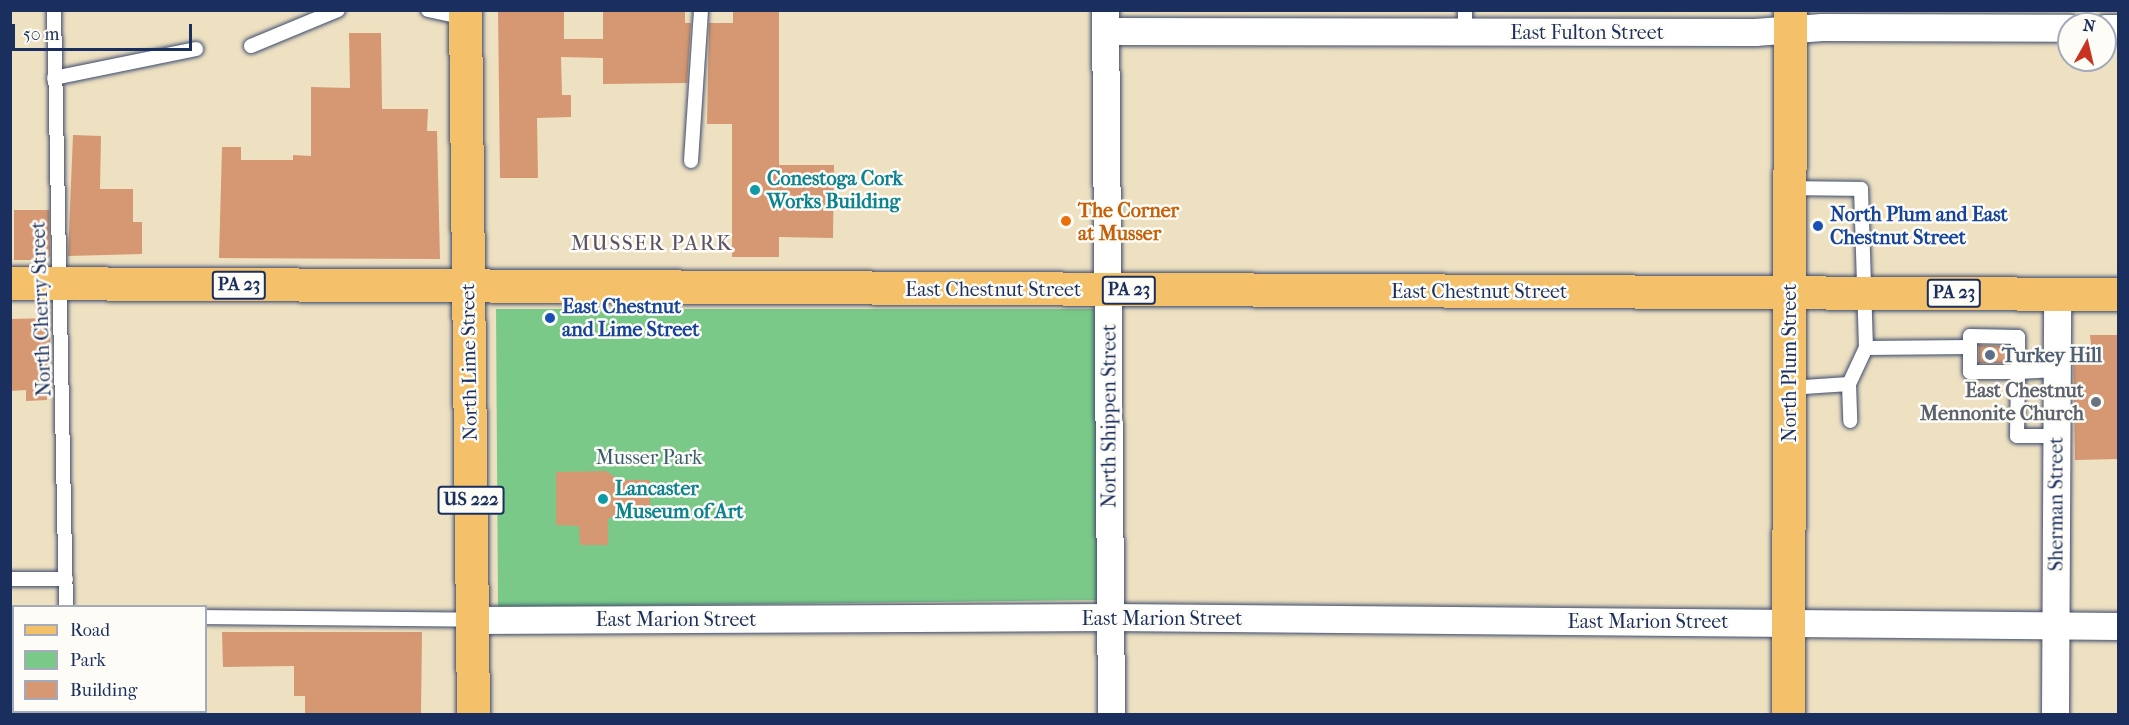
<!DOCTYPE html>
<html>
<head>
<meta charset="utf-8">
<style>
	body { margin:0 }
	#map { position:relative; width:2129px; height:725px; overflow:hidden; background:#eee1c2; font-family:"IM FELL French Canon",serif }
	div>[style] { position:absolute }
	.green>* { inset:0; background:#7ac989 }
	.building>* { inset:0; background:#d59872 }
	.roads { filter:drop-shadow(0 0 2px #3b4a6d) drop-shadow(0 0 2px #3b4a6d) }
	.service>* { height:14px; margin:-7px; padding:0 7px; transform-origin:7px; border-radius:7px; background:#fff }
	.minor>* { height:27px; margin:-13.5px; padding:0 13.5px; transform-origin:13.5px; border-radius:13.5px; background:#fff }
	.primary>* { height:33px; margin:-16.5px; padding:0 16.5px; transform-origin:16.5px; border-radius:16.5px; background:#f4c16a }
	.trunk>* { height:33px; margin:-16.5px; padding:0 16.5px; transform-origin:16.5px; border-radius:16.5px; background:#f4c16a }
	.dots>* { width:16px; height:16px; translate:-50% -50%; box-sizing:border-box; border:3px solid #fdfcf7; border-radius:50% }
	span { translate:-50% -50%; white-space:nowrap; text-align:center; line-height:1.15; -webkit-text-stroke:5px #fdfcf7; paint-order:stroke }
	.shield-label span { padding:2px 4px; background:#fdfcf7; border:2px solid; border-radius:4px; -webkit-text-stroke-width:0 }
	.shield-label { font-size:18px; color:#1b2f5e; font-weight:700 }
	.street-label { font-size:20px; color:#1b2f5e }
	.culture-label { font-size:20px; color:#0d838f; font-weight:700 }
	.left { translate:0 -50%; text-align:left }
	.food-label { font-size:20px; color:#c56008; font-weight:700 }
	.transit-label { font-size:20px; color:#164399; font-weight:700 }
	.service-label { font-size:20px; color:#4e5e75; font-weight:700 }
	.worship-label { font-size:20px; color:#5b616d; font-weight:700 }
	.right { translate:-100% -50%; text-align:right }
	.park-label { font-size:20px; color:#385d6b }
	.neighbourhood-label { font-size:21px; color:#5c5465; letter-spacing:1.5px }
	.frame { position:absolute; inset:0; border:12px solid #1b2f5e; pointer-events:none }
	.legend { position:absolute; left:12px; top:605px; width:195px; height:108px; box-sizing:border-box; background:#fdfcf7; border:2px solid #a3aaba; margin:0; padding:8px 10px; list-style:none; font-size:18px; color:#1b2f5e }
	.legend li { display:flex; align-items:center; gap:12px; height:30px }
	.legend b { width:30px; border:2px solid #a3aaba }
	.north { position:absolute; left:2057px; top:12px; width:60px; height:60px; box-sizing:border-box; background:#fdfcf7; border:2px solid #a3aaba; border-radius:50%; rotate:8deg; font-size:16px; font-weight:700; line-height:24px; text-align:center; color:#1b2f5e }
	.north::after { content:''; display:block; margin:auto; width:21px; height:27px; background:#c8321e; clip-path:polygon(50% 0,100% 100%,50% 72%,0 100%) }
	.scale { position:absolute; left:12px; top:24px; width:180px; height:27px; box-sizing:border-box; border:3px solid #1b2f5e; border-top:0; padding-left:8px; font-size:18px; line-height:21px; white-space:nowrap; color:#1b2f5e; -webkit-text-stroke:4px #fdfcf7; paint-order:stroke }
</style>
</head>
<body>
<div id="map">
	<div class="green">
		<i style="clip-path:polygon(496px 309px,1096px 309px,1100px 600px,498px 607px)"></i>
	</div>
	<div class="building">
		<i style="clip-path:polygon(498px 10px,564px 10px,564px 39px,603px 39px,603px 10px,685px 10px,685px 23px,691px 23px,687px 83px,603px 84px,603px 58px,561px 57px,562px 95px,571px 95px,571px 117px,537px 118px,538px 178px,500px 178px)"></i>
		<i style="clip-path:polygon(733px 10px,779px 10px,779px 165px,834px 165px,833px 238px,779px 237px,779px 257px,732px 257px,732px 124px,707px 124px,709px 23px,733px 23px)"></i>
		<i style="clip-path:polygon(349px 33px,381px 33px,382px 109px,428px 109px,427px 131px,437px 131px,440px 259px,219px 258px,222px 147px,241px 147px,241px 160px,293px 160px,293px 155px,311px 156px,311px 87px,350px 88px)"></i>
		<i style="clip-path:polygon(73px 135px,101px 136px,100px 189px,133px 189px,133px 222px,142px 222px,142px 254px,68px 256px)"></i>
		<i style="clip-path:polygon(14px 210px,49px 210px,50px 256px,46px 260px,14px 260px)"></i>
		<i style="clip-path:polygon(51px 318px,47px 400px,26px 401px,26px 390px,10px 391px,10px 319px)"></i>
		<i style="clip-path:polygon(2090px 335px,2118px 335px,2118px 459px,2075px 460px,2073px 346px,2091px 345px)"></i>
		<i style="clip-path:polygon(1979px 345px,2005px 346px,2005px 363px,1979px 363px)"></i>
		<i style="clip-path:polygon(606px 471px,619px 480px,650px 480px,650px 517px,608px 518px,608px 545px,580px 545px,579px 526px,556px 525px,556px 472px)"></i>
		<i style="clip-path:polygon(222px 632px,422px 632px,421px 714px,305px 714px,305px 696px,294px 696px,294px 666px,223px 667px)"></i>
	</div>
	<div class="roads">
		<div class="service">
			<i style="left:54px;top:10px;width:596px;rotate:88.85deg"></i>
			<i style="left:428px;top:10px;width:38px;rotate:12deg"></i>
			<i style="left:1465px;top:10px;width:21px;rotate:90deg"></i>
			<i style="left:251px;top:46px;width:94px;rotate:-22.5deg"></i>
			<i style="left:54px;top:78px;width:145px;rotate:-11.5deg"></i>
			<i style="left:691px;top:161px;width:151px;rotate:-86.2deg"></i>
			<i style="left:1866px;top:348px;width:104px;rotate:-0.6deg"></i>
			<i style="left:1849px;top:384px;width:37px;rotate:88deg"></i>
			<i style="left:1789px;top:388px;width:60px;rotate:-3.8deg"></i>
			<i style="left:1849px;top:384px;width:40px;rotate:-65deg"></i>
			<i style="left:1866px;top:348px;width:159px;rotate:-91.8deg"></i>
			<i style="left:1861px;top:189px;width:71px;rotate:-179.2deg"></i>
			<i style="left:2056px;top:436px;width:39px;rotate:180deg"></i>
			<i style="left:2017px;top:436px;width:64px;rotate:-89.1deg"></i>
			<i style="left:2018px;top:372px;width:48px;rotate:180deg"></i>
			<i style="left:1970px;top:372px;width:36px;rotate:-90deg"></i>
			<i style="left:1970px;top:336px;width:48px;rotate:1.2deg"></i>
			<i style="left:2018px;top:337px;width:35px;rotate:90deg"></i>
			<i style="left:2018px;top:372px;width:38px;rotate:-3deg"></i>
			<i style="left:10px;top:579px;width:56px"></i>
			<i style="left:206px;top:617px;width:267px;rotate:0.6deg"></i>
			<i style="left:68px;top:712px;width:2px;rotate:90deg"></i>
			<i style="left:139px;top:714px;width:2px;rotate:-90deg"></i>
		</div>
		<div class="minor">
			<i style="left:1105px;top:10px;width:704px;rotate:89.51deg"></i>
			<i style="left:2105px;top:28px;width:13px"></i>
			<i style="left:1105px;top:31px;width:650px;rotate:0.09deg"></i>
			<i style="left:1755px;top:32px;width:67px;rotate:-4.3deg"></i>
			<i style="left:1822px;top:27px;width:247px;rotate:0.2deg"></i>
			<i style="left:473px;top:620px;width:637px;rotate:-0.27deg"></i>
			<i style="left:1110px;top:617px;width:1008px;rotate:0.51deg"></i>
			<i style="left:2055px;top:714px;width:420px;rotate:-89.7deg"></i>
		</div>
		<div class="primary">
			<i style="left:10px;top:283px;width:2108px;rotate:0.3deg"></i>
			<i style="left:1788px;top:714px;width:704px;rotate:-89.84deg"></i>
		</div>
		<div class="trunk">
			<i style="left:465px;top:10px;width:704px;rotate:89.35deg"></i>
		</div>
	</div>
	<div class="dots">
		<i style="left:755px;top:190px;background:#0f9aa8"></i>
		<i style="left:1066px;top:221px;background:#e8710a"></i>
		<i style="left:1818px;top:226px;background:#1a4fb4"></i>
		<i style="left:550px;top:318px;background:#1a4fb4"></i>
		<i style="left:1990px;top:355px;background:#5c6f8a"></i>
		<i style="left:2096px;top:402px;background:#6b7280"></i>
		<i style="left:603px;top:499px;background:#0f9aa8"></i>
	</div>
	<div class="shield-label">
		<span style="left:239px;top:285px">PA 23</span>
		<span style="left:1129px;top:290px">PA 23</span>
		<span style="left:1954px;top:293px">PA 23</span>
		<span style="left:471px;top:500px">US 222</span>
	</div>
	<div class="street-label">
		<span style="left:1587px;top:32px">East Fulton Street</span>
		<span style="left:993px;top:289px">East Chestnut Street</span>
		<span style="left:1479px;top:291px">East Chestnut Street</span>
		<span style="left:41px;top:309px;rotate:-92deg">North Cherry Street</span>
		<span style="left:469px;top:362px;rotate:-91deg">North Lime Street</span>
		<span style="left:1789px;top:363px;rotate:-90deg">North Plum Street</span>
		<span style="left:1109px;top:416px;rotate:-90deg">North Shippen Street</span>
		<span style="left:2056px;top:504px;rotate:-90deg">Sherman Street</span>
		<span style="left:1162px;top:618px">East Marion Street</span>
		<span style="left:676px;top:619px">East Marion Street</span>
		<span style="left:1648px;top:621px">East Marion Street</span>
	</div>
	<div class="culture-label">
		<span class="left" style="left:767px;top:190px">Conestoga Cork<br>Works Building</span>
		<span class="left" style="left:615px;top:500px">Lancaster<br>Museum of Art</span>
	</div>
	<div class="food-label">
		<span class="left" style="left:1078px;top:222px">The Corner<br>at Musser</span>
	</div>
	<div class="transit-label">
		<span class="left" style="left:1830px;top:226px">North Plum and East<br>Chestnut Street</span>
		<span class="left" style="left:562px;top:318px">East Chestnut<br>and Lime Street</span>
	</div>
	<div class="service-label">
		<span class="left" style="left:2002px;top:355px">Turkey Hill</span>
	</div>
	<div class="worship-label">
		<span class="right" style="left:2084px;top:402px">East Chestnut<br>Mennonite Church</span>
	</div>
	<div class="park-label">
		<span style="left:649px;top:457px">Musser Park</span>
	</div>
	<div class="neighbourhood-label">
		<span style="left:652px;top:243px">MUSSER PARK</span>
	</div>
	<div class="frame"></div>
	<ul class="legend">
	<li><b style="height:8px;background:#f4c16a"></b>Road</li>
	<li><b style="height:16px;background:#7ac989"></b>Park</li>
	<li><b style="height:16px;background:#d59872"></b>Building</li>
	</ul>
	<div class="north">N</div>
	<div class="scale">50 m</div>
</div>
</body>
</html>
